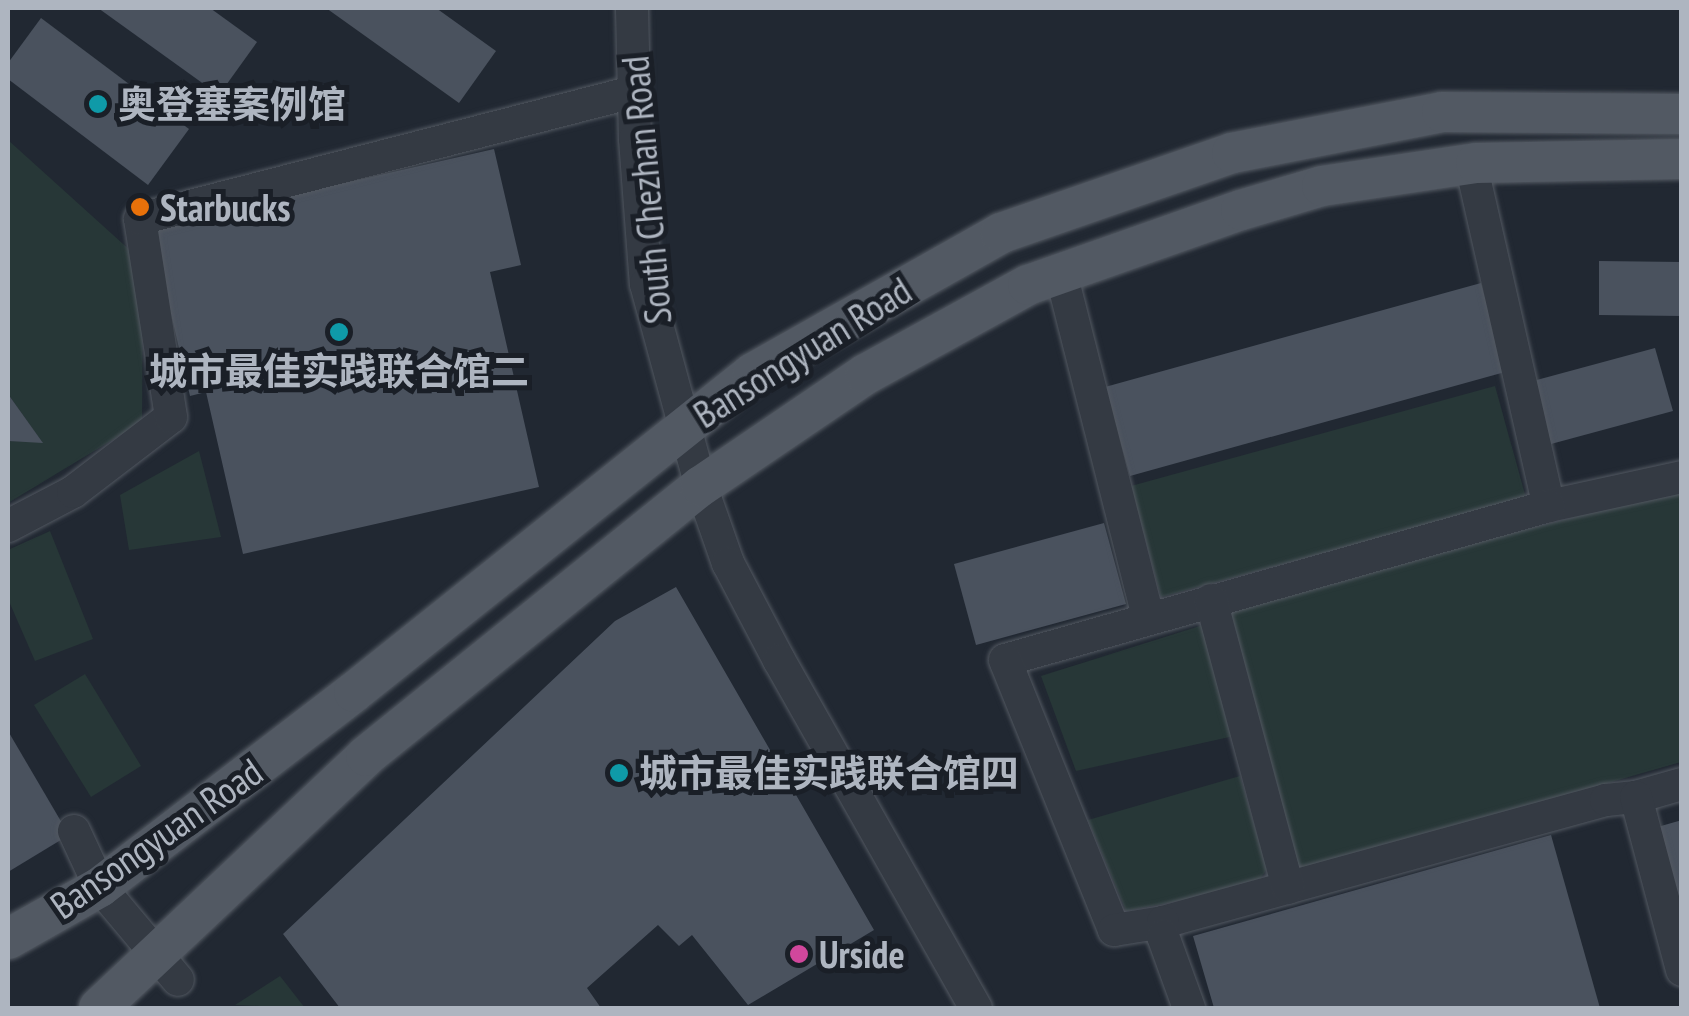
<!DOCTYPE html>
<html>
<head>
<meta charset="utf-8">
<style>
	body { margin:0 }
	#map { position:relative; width:1689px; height:1016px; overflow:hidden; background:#212832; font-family:"PT Sans Narrow","Noto Sans SC",sans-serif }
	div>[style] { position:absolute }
	.green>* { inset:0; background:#273737 }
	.building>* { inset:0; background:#4a525e }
	.roads { filter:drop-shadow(0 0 2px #525861) drop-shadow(0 0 2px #525861) }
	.minor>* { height:32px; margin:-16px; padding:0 16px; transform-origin:16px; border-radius:16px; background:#343a43 }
	.major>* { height:40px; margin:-20px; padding:0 20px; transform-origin:20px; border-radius:20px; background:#525963 }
	.dots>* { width:28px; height:28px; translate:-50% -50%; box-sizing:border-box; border:5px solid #1a1f27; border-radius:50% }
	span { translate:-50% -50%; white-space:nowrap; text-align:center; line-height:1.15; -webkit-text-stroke:10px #1a1f27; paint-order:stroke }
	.poi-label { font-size:38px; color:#aeb5c0; font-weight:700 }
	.left { translate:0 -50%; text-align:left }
	.street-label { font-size:38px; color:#aeb5c0 }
	.frame { position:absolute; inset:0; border:10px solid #aeb5c0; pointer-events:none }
</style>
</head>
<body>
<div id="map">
	<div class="green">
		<i style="clip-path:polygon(8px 140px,143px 262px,142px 422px,8px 503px,8px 441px,42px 442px,8px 394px)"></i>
		<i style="clip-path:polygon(1495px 386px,1526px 498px,1161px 597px,1131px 486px)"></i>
		<i style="clip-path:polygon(199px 451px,221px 537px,129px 550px,120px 495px)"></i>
		<i style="clip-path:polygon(1681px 490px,1681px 762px,1300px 871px,1226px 606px)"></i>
		<i style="clip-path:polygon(50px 531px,93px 639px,35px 661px,8px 599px,8px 550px)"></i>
		<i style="clip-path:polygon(1203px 625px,1234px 736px,1076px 771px,1041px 676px)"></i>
		<i style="clip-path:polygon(85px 674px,141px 766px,91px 797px,34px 705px)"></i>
		<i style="clip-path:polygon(1240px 776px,1267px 869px,1255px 886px,1126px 911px,1088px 820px)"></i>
		<i style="clip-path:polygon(280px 976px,305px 1008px,235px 1005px)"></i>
	</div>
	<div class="building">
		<i style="clip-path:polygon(98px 8px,210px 8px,257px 42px,219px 95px)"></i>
		<i style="clip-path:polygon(326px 8px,436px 8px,496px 51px,459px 103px)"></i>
		<i style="clip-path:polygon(41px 18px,189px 129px,148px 185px,8px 79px,8px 63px)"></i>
		<i style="clip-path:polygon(494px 149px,521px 265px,490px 272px,539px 487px,243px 554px,206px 392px,190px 396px,151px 227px)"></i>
		<i style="clip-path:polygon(1599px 261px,1682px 262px,1682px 316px,1599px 315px)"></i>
		<i style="clip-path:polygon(1481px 283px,1505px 372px,1130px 476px,1105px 387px)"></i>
		<i style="clip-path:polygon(1655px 348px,1673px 411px,1551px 444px,1533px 381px)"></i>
		<i style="clip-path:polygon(8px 394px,43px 443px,8px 441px)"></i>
		<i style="clip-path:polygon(1104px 523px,1126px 604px,976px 645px,954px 564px)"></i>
		<i style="clip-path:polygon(676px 587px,874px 930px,748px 1005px,692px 935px,679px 946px,658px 925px,587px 988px,601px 1008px,340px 1008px,283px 934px,615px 621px)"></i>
		<i style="clip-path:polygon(8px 731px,69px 835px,8px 872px)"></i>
		<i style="clip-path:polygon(1682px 820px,1682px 905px,1654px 828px)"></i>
		<i style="clip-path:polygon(1551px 835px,1600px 1008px,1214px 1008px,1193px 936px)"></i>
	</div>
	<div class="roads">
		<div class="minor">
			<i style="left:632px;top:8px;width:131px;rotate:88.7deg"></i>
			<i style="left:635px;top:139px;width:145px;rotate:85.7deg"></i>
			<i style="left:646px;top:284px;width:209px;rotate:74.8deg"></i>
			<i style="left:701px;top:486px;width:82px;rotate:70.7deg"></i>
			<i style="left:728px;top:563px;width:110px;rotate:62.3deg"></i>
			<i style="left:779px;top:660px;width:400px;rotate:60.5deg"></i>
			<i style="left:1471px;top:164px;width:351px;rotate:77.2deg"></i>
			<i style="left:1061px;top:273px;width:355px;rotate:75.8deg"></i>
			<i style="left:1682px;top:477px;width:136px;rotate:167.7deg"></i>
			<i style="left:1549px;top:506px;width:565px;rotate:164.19deg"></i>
			<i style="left:1005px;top:660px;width:291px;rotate:68deg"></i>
			<i style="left:1114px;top:930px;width:50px;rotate:-9.3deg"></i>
			<i style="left:1163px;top:922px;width:459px;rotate:-15.4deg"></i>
			<i style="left:1606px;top:800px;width:30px;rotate:-6deg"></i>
			<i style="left:1636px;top:797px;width:48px;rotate:-15.8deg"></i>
			<i style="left:8px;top:526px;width:73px;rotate:-27.6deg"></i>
			<i style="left:73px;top:492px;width:123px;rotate:-37.4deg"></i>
			<i style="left:171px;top:417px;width:200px;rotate:-98.9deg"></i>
			<i style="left:140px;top:219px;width:509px;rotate:-14.45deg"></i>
			<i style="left:1211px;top:600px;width:298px;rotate:75deg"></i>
			<i style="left:1636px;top:797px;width:179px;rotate:75.1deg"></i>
			<i style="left:74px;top:831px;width:62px;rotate:65.1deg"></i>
			<i style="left:100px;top:887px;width:121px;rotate:50deg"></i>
			<i style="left:1163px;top:922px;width:14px;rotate:90deg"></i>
			<i style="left:1163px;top:936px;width:77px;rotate:70.1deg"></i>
		</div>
		<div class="major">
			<i style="left:8px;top:939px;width:106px;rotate:-29.5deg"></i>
			<i style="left:100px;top:887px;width:320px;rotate:-37.5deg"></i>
			<i style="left:354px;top:692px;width:511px;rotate:-38.64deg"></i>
			<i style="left:753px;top:373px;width:285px;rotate:-29.4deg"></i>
			<i style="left:1001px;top:233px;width:244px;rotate:-19.1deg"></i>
			<i style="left:1232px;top:153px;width:214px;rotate:-11deg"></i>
			<i style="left:1442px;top:112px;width:240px;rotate:0.5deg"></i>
			<i style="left:99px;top:1008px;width:367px;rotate:-43.3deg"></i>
			<i style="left:366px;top:756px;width:430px;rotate:-38.9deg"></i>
			<i style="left:701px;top:486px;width:199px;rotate:-34.2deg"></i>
			<i style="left:866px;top:374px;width:185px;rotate:-28.8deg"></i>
			<i style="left:1028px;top:285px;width:226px;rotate:-19.4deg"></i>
			<i style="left:1241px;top:210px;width:84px;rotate:-16.5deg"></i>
			<i style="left:1322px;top:186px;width:156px;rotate:-8.5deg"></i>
			<i style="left:1476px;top:163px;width:206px;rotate:-1.1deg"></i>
		</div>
	</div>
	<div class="dots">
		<i style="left:98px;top:104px;background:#0f9aa8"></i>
		<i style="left:140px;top:207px;background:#e8710a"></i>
		<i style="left:339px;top:332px;background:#0f9aa8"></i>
		<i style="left:619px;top:773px;background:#0f9aa8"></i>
		<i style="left:799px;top:954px;background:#d1479c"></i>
	</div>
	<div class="poi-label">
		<span class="left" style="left:118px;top:104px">奥登塞案例馆</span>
		<span class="left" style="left:160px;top:207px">Starbucks</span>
		<span style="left:339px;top:371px">城市最佳实践联合馆二</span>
		<span class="left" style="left:639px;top:773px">城市最佳实践联合馆四</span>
		<span class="left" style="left:819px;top:954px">Urside</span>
	</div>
	<div class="street-label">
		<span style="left:646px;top:190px;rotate:-95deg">South Chezhan Road</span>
		<span style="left:802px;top:352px;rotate:-32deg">Bansongyuan Road</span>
		<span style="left:156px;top:838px;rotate:-35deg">Bansongyuan Road</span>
	</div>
	<div class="frame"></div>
</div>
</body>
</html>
